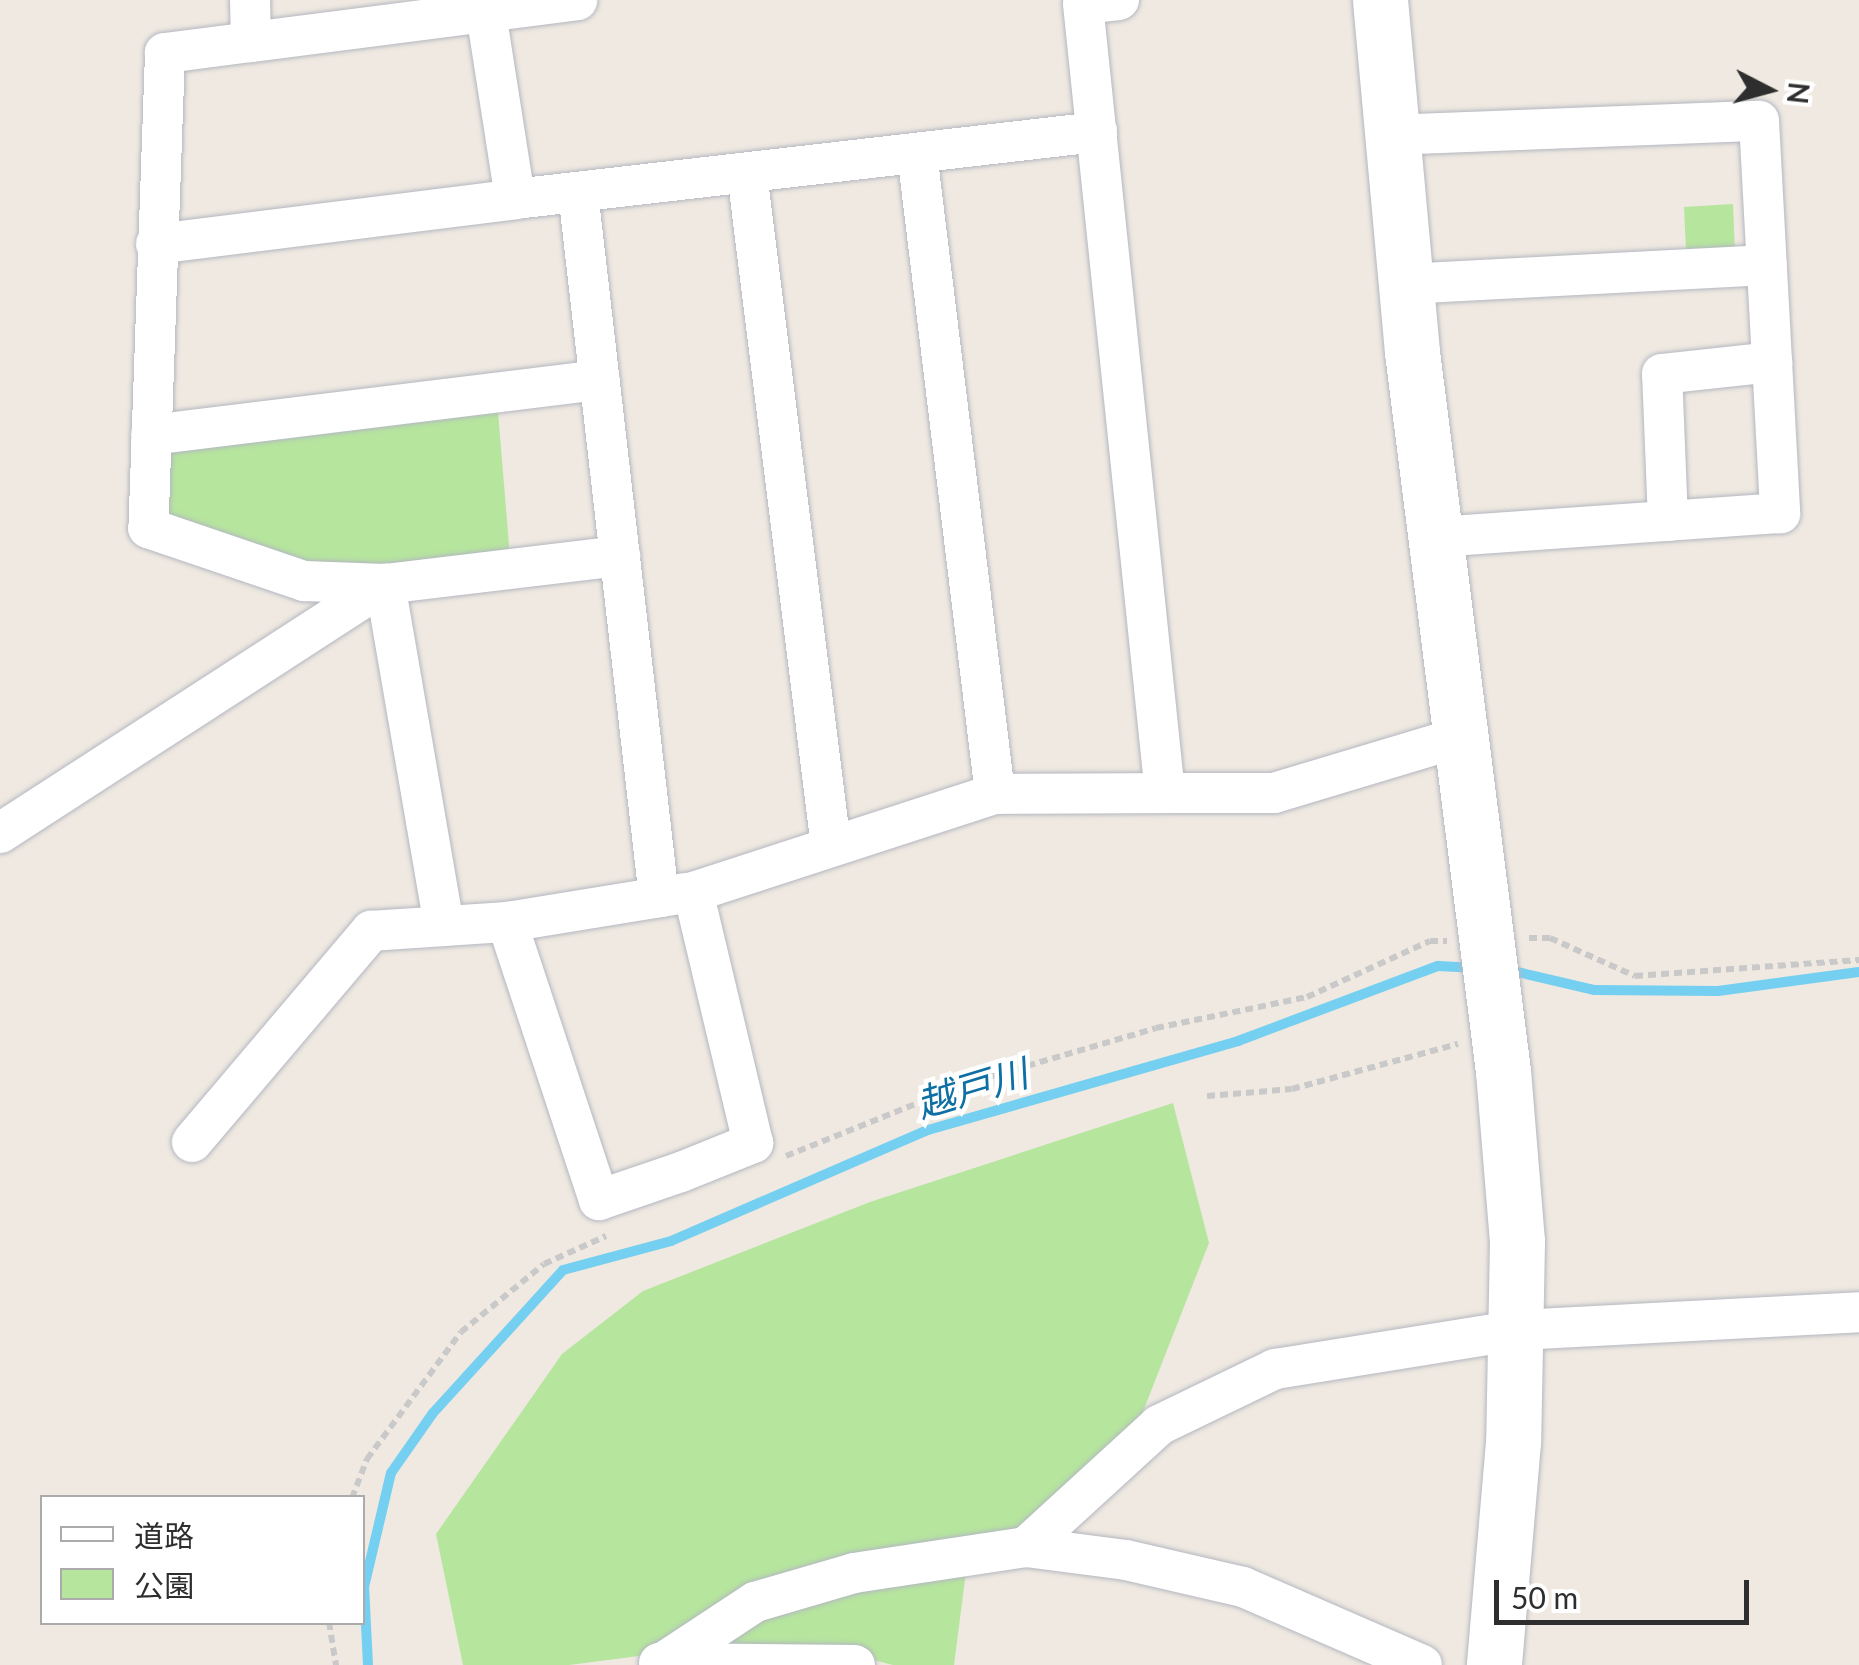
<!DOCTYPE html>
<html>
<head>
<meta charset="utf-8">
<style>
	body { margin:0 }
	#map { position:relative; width:1859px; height:1665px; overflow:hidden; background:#efe9e1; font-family:Lato,"Noto Sans JP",sans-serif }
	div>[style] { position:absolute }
	.green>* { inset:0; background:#b6e59e }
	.stream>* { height:10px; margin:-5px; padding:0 5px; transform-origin:5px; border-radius:5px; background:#75cff0 }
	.path>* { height:6px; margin-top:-3px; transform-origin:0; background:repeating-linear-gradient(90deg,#c9c9c9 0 8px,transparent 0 13px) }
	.roads { filter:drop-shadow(0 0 2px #b4b7c1) drop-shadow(0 0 2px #b4b7c1) }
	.street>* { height:40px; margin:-20px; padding:0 20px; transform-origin:20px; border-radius:20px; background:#fff }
	.secondary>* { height:55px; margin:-27.5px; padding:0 27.5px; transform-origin:27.5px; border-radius:27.5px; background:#fff }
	span { translate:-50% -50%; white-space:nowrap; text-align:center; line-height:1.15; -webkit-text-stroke:9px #fff; paint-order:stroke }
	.water-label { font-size:38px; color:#0d6fa3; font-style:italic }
	.legend { position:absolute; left:40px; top:1495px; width:325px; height:130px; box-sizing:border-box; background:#fff; border:2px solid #ababab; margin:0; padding:12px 18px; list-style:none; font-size:30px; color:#2e2e2e }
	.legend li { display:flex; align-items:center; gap:20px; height:50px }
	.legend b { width:50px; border:2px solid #ababab }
	.north { position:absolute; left:1719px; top:40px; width:100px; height:100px; -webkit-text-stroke:8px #fff; paint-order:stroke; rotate:96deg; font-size:28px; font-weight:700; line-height:40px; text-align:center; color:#2e2e2e }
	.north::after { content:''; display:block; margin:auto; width:35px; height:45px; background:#2e2e2e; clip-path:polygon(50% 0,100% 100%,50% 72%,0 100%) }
	.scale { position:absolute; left:1494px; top:1580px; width:255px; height:45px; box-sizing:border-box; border:5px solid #2e2e2e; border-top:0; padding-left:12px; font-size:30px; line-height:35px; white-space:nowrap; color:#2e2e2e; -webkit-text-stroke:8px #fff; paint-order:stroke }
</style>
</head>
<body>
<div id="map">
	<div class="green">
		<i style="clip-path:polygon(1733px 204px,1735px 254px,1687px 270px,1684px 207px)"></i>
		<i style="clip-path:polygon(498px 412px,510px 557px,304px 581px,163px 538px,157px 446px)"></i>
		<i style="clip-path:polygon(1173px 1103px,1209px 1243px,1124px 1460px,967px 1564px,954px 1665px,893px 1665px,826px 1648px,670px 1652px,569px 1665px,463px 1665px,436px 1534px,562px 1354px,643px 1291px,870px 1202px)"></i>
	</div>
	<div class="stream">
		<i style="left:1509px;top:970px;width:87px;rotate:13.2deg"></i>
		<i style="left:1594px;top:990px;width:124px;rotate:0.5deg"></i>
		<i style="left:1718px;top:991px;width:142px;rotate:-7.7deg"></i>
		<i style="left:368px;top:1665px;width:78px;rotate:-92.9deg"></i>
		<i style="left:364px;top:1587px;width:117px;rotate:-76.7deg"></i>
		<i style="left:391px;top:1473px;width:73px;rotate:-55deg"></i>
		<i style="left:433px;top:1413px;width:193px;rotate:-47.7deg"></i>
		<i style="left:563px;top:1270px;width:112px;rotate:-15deg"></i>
		<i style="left:671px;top:1241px;width:280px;rotate:-23.4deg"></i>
		<i style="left:928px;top:1130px;width:323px;rotate:-16deg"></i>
		<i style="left:1238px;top:1041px;width:214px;rotate:-20.6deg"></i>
		<i style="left:1438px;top:966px;width:34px;rotate:3deg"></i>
	</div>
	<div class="path">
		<i style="left:1529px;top:938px;width:21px"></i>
		<i style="left:1550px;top:938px;width:93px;rotate:24.1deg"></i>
		<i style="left:1635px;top:976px;width:225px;rotate:-4.1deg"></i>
		<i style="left:1207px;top:1096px;width:85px;rotate:-4.7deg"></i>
		<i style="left:1292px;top:1089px;width:172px;rotate:-15.2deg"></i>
		<i style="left:786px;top:1156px;width:193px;rotate:-21.9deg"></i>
		<i style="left:965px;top:1084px;width:199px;rotate:-16.3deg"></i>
		<i style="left:1156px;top:1028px;width:154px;rotate:-11.6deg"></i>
		<i style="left:1307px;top:997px;width:135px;rotate:-24.5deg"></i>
		<i style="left:1430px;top:941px;width:17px"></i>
		<i style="left:352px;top:1498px;width:42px;rotate:-69deg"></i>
		<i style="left:367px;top:1459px;width:158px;rotate:-53.5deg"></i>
		<i style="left:461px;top:1332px;width:107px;rotate:-39.3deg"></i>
		<i style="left:544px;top:1264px;width:68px;rotate:-24.3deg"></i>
		<i style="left:329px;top:1622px;width:44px;rotate:80.8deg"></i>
	</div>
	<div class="roads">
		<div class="street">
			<i style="left:250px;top:0;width:42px;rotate:88.6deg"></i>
			<i style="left:251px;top:42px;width:87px;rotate:172.7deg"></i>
			<i style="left:165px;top:53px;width:475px;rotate:92deg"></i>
			<i style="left:148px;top:528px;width:165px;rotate:18.8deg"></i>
			<i style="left:304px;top:581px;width:81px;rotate:2.1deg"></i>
			<i style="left:385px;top:584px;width:237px;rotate:-6.8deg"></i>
			<i style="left:484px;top:0;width:201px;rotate:81.1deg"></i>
			<i style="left:515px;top:199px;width:586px;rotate:-6.57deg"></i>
			<i style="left:1119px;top:0;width:36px;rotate:174deg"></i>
			<i style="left:1083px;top:4px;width:793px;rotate:84.07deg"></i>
			<i style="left:1165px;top:793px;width:109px"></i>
			<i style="left:1274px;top:793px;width:195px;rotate:-16.7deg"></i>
			<i style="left:251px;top:42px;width:329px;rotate:-7.3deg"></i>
			<i style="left:1390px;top:135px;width:369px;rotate:-2.2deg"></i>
			<i style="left:1759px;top:121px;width:393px;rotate:86.9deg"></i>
			<i style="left:1780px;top:513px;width:346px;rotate:176deg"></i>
			<i style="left:917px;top:153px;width:646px;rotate:83.06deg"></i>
			<i style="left:747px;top:173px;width:678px;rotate:82.89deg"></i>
			<i style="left:578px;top:192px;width:710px;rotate:83.45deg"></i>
			<i style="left:156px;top:244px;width:362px;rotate:-7.1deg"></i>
			<i style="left:1405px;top:284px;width:362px;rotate:-3deg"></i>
			<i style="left:151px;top:435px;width:452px;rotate:-7deg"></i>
			<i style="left:1668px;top:521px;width:147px;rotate:-92.3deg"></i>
			<i style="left:1662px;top:374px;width:111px;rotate:-6.2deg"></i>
			<i style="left:0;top:833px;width:459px;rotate:-32.9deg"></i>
			<i style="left:385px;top:584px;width:347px;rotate:80.2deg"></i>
			<i style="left:507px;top:922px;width:181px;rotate:-9.2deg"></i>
			<i style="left:192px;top:1142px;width:277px;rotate:-49.7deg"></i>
			<i style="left:371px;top:931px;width:136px;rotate:-3.8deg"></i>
			<i style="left:507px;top:922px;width:293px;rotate:71.7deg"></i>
			<i style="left:599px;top:1200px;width:87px;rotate:-18.9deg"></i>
			<i style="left:681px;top:1172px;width:78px;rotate:-21.9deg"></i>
			<i style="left:753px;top:1143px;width:258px;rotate:-103.4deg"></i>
			<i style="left:693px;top:892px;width:318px;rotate:-18deg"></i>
			<i style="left:995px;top:794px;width:170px;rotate:-0.3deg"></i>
			<i style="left:1026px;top:1547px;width:180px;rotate:-42.5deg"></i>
			<i style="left:1159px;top:1425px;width:129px;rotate:-25.8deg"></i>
			<i style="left:1275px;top:1369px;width:247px;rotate:-9.1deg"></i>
			<i style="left:1519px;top:1330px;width:340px;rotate:-3deg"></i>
			<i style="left:664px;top:1662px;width:109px;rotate:-33.4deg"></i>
			<i style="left:755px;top:1602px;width:103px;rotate:-16.3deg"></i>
			<i style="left:854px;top:1573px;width:174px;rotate:-8.6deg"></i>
			<i style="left:1026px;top:1547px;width:101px;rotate:7.4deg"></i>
			<i style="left:1126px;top:1560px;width:120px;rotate:13deg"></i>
			<i style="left:1243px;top:1587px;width:195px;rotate:23.5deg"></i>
			<i style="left:659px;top:1663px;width:196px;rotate:0.6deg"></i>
		</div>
		<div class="secondary">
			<i style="left:1380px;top:0;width:353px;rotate:84.8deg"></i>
			<i style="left:1412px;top:352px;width:725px;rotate:82.79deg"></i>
			<i style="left:1503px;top:1071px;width:171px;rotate:85.3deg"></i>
			<i style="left:1517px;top:1241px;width:201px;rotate:91.1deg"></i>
			<i style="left:1513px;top:1442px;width:224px;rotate:94.9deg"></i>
		</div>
	</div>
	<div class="water-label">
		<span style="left:972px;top:1088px;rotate:-17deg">越戸川</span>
	</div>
	<ul class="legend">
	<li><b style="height:12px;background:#fff"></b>道路</li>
	<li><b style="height:28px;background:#b6e59e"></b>公園</li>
	</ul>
	<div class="north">N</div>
	<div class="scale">50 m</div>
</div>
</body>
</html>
